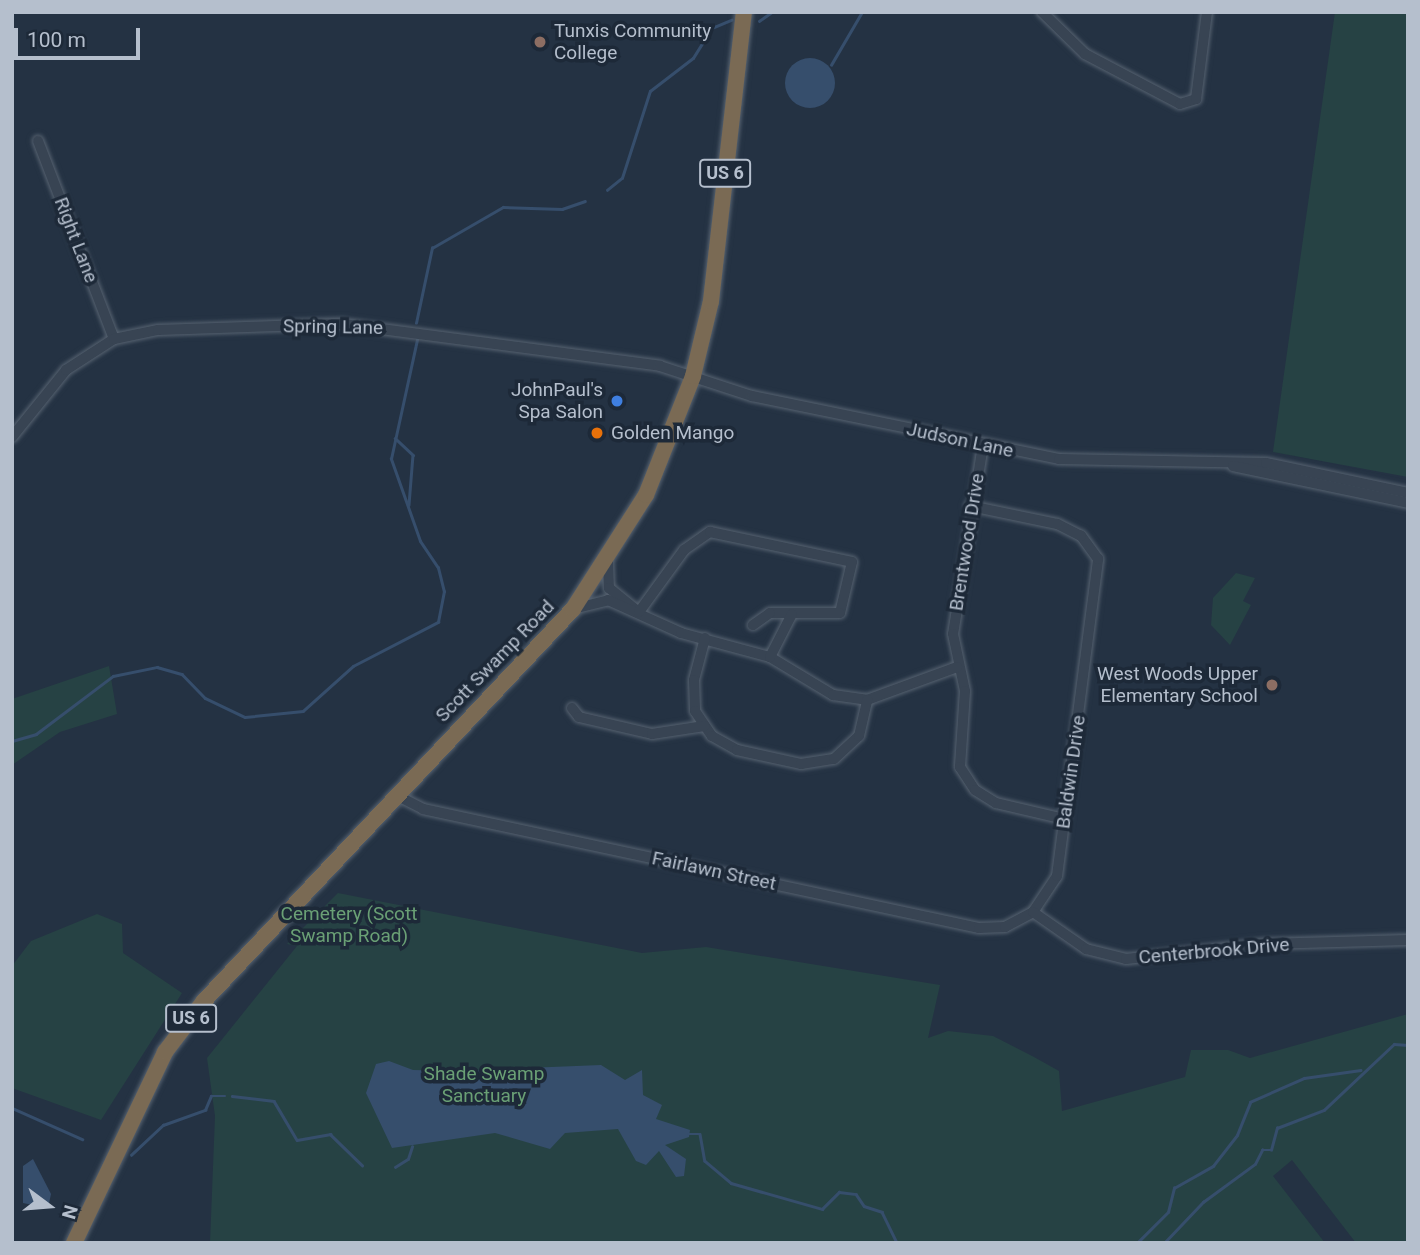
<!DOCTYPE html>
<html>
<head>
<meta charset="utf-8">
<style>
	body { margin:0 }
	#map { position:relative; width:1420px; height:1255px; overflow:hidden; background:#243243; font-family:Roboto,sans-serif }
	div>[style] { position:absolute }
	.green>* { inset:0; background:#264244 }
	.water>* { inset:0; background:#364e6c }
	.round { border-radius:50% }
	.stream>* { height:2.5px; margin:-1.25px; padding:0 1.25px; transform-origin:1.25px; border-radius:1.25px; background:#364e6c }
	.roads { filter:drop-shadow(0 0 2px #566270) drop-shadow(0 0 2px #566270) }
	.minor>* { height:10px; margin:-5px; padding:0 5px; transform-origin:5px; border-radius:5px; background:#384453 }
	.highway>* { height:16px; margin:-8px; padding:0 8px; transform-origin:8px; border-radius:8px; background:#7a6a54 }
	.dots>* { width:19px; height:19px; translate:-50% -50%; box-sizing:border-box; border:4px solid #1d2938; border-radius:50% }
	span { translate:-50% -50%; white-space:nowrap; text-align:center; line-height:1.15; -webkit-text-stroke:7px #1d2938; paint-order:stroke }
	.shield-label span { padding:2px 5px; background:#1d2938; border:2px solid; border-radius:5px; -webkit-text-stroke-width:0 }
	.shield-label { font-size:18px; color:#b5bfcd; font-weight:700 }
	.poi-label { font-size:19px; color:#b5bfcd }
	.left { translate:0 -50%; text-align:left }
	.right { translate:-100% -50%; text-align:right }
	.street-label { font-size:19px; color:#b5bfcd }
	.park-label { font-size:19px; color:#6aa075 }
	.frame { position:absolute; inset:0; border:14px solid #b5bfcd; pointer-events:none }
	.north { position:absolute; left:14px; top:1171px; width:70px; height:70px; -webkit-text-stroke:5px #1d2938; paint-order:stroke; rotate:106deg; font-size:19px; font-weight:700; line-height:28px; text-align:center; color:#b5bfcd }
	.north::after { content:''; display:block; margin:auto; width:24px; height:32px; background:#b5bfcd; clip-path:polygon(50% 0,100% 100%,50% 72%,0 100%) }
	.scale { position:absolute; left:14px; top:28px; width:126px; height:32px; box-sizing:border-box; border:4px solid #b5bfcd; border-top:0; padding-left:9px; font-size:21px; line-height:24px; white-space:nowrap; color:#b5bfcd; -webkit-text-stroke:5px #1d2938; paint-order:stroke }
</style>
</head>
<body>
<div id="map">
	<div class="green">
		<i style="clip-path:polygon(1335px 12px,1408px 12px,1408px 477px,1273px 452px)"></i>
		<i style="clip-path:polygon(1236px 573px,1255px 578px,1243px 601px,1251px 605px,1230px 645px,1211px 625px,1213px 598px)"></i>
		<i style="clip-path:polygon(109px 666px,117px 714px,60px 732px,12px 765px,12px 699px)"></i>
		<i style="clip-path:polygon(338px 893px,642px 953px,706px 947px,940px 985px,928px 1038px,948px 1031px,993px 1036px,1034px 1057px,1059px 1071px,1062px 1111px,1185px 1077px,1191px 1050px,1228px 1050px,1250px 1058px,1408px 1014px,1408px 1243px,1356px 1243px,1292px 1160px,1273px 1176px,1325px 1243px,210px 1243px,215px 1116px,207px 1058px,297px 946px,287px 944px)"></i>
		<i style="clip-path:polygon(97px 914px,122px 924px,123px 953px,182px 993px,101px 1120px,12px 1088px,12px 966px,31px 941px)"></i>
	</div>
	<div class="water">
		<i class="round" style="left:785px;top:58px;width:50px;height:50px"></i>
		<i style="clip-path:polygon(389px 1061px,413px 1070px,453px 1071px,601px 1065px,625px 1080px,642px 1070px,643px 1095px,662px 1105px,656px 1119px,690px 1130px,689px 1137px,665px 1145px,686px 1159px,684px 1176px,676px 1177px,659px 1151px,646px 1165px,636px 1161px,618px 1129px,565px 1133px,550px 1149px,495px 1133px,392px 1148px,366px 1093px,376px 1064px)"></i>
		<i style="clip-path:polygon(33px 1159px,51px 1194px,48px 1208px,23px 1203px,23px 1166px)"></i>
	</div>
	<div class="stream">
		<i style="left:759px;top:21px;width:16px;rotate:-35deg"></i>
		<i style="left:831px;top:65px;width:61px;rotate:-59.7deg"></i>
		<i style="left:607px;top:190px;width:19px;rotate:-39deg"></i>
		<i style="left:622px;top:178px;width:91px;rotate:-72.2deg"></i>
		<i style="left:650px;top:91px;width:54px;rotate:-37.5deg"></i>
		<i style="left:693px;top:58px;width:36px;rotate:-58deg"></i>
		<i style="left:712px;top:28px;width:21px;rotate:-23deg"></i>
		<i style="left:416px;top:323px;width:77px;rotate:-78deg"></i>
		<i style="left:432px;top:248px;width:82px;rotate:-30deg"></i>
		<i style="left:503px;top:207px;width:59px;rotate:1.9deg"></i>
		<i style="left:562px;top:209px;width:24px;rotate:-19deg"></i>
		<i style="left:395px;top:438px;width:25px;rotate:43deg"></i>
		<i style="left:413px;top:455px;width:50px;rotate:94.6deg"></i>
		<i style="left:12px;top:741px;width:25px;rotate:-16deg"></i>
		<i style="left:36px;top:734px;width:96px;rotate:-37deg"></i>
		<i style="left:113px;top:676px;width:45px;rotate:-11.6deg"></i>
		<i style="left:157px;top:667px;width:26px;rotate:16deg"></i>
		<i style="left:182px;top:674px;width:33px;rotate:46deg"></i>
		<i style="left:205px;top:698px;width:44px;rotate:25.4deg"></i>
		<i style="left:245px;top:717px;width:58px;rotate:-5.9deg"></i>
		<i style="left:303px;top:711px;width:67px;rotate:-42deg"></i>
		<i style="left:353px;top:666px;width:96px;rotate:-27.4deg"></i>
		<i style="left:438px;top:622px;width:31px;rotate:-79deg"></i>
		<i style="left:444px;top:592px;width:25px;rotate:-104deg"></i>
		<i style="left:438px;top:568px;width:32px;rotate:-124deg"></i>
		<i style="left:420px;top:541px;width:87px;rotate:-109.5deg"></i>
		<i style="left:391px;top:459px;width:122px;rotate:-77.7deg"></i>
		<i style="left:232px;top:1096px;width:42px;rotate:6.8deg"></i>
		<i style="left:274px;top:1101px;width:45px;rotate:59.5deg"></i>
		<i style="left:297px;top:1140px;width:34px;rotate:-10deg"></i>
		<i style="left:330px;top:1134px;width:45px;rotate:44.1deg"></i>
		<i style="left:12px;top:1108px;width:77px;rotate:23.9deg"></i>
		<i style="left:688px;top:1134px;width:12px"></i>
		<i style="left:700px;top:1134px;width:27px;rotate:80deg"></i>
		<i style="left:705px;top:1161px;width:34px;rotate:40deg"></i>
		<i style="left:731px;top:1183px;width:95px;rotate:15.9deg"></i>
		<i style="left:822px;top:1209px;width:24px;rotate:-45deg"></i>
		<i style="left:839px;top:1192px;width:17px;rotate:7deg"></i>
		<i style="left:856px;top:1194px;width:14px;rotate:56deg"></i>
		<i style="left:864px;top:1206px;width:19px;rotate:18deg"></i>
		<i style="left:882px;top:1212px;width:34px;rotate:64deg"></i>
		<i style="left:131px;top:1155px;width:44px;rotate:-43.2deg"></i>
		<i style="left:163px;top:1125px;width:45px;rotate:-19.7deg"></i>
		<i style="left:205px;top:1110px;width:15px;rotate:-67deg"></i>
		<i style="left:211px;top:1096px;width:14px"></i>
		<i style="left:395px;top:1167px;width:15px;rotate:-32deg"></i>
		<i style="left:408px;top:1159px;width:13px;rotate:-72deg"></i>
		<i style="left:1137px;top:1243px;width:44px;rotate:-45deg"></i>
		<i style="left:1168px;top:1212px;width:25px;rotate:-76deg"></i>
		<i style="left:1174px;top:1188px;width:45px;rotate:-29.4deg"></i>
		<i style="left:1213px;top:1166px;width:39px;rotate:-52deg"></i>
		<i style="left:1237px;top:1135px;width:35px;rotate:-68deg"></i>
		<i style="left:1250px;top:1102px;width:59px;rotate:-24deg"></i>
		<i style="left:1304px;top:1078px;width:57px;rotate:-8.1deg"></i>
		<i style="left:1164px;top:1243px;width:57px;rotate:-46.4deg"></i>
		<i style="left:1203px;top:1202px;width:64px;rotate:-36.2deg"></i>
		<i style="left:1255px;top:1164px;width:16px;rotate:-63deg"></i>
		<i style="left:1262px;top:1150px;width:9px"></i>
		<i style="left:1271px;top:1150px;width:23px;rotate:-75deg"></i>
		<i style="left:1277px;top:1128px;width:50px;rotate:-21deg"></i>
		<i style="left:1324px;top:1110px;width:96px;rotate:-43.3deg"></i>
		<i style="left:1394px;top:1044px;width:14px;rotate:4deg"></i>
	</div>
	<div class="roads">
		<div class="minor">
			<i style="left:1042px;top:12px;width:60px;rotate:44.3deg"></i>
			<i style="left:1085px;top:54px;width:107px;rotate:27.8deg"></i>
			<i style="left:1180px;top:104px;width:17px;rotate:-17deg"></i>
			<i style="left:1196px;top:99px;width:88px;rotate:-82.8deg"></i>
			<i style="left:38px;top:141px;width:212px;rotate:69deg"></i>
			<i style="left:12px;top:437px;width:86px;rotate:-51.1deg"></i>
			<i style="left:66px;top:370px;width:57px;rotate:-32.9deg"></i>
			<i style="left:114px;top:339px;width:45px;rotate:-11.6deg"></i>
			<i style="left:158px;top:330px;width:185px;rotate:-1.9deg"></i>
			<i style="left:343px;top:324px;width:320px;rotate:7.5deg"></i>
			<i style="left:660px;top:366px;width:97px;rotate:18.1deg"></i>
			<i style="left:752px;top:396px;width:313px;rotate:11.6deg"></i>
			<i style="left:1059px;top:459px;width:207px;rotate:1.1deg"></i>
			<i style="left:1266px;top:463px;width:145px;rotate:11.9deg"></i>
			<i style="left:983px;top:445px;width:191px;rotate:99deg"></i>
			<i style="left:953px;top:634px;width:58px;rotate:78.1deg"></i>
			<i style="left:965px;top:691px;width:76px;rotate:93.8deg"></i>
			<i style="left:960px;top:767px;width:27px;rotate:57deg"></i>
			<i style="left:975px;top:790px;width:25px;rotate:32deg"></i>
			<i style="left:996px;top:803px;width:70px;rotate:13.2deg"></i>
			<i style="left:1233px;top:466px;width:179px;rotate:11.9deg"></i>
			<i style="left:608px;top:562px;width:26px;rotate:88deg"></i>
			<i style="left:609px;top:588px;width:38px;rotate:39deg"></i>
			<i style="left:573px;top:609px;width:36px;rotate:-14deg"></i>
			<i style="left:608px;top:600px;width:80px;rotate:24.3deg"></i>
			<i style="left:681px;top:633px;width:92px;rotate:15.1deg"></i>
			<i style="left:770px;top:657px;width:74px;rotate:31.1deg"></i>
			<i style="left:833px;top:695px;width:34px;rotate:8deg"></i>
			<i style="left:867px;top:700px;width:96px;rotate:-20.1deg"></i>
			<i style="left:639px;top:612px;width:77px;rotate:-54deg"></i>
			<i style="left:684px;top:550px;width:32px;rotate:-35deg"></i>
			<i style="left:710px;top:532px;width:145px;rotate:11.9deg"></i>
			<i style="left:852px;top:562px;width:52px;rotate:103.2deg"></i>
			<i style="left:840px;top:613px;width:70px;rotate:180deg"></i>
			<i style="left:770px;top:613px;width:21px;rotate:145deg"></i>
			<i style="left:705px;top:638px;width:43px;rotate:104.7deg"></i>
			<i style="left:694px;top:680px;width:31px;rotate:88deg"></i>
			<i style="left:695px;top:711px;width:30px;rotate:56deg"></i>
			<i style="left:712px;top:736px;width:29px;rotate:29deg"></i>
			<i style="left:737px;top:750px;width:66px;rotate:12.3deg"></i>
			<i style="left:801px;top:764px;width:33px;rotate:-9deg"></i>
			<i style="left:834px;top:759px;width:34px;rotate:-43deg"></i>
			<i style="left:859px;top:736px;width:37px;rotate:-77deg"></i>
			<i style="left:770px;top:657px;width:48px;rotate:-62.9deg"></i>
			<i style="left:572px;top:708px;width:11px;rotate:52deg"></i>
			<i style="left:579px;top:717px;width:75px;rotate:13.1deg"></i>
			<i style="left:652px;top:734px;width:53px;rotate:-8.7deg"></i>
			<i style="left:396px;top:795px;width:30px;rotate:27deg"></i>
			<i style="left:423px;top:809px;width:569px;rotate:12.08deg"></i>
			<i style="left:979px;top:928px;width:26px;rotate:-2deg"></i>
			<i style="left:1005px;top:927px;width:32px;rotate:-28deg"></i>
			<i style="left:1033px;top:912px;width:43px;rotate:-56.3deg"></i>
			<i style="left:1057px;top:876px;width:320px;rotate:-82.6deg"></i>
			<i style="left:1098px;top:559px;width:29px;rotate:-126deg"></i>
			<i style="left:1081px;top:536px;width:27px;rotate:-153deg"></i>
			<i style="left:1057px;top:524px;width:89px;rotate:-168.3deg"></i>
			<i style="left:1033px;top:912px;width:65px;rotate:34.9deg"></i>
			<i style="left:1086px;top:949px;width:41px;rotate:14deg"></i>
			<i style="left:1126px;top:959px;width:140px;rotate:-6.2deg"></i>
			<i style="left:1265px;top:944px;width:143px;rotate:-1.6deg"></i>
		</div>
		<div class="highway">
			<i style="left:74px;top:1243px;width:212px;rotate:-64.5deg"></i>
			<i style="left:165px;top:1052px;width:64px;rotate:-52.6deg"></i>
			<i style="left:204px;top:1001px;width:538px;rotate:-46.73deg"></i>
			<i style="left:573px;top:609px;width:135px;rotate:-57.4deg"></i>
			<i style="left:646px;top:495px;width:128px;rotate:-68.4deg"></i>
			<i style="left:693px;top:376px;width:77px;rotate:-76.5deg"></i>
			<i style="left:711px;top:301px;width:291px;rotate:-83.5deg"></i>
		</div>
	</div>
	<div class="dots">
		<i style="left:540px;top:42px;background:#8d6e63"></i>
		<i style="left:617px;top:401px;background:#3f7fe0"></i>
		<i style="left:597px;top:433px;background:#e8710a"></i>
		<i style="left:1272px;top:685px;background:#8d6e63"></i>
	</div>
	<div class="shield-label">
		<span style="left:725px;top:173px">US 6</span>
		<span style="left:191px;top:1018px">US 6</span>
	</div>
	<div class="poi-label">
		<span class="left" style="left:554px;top:42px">Tunxis Community<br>College</span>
		<span class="right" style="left:603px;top:401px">JohnPaul's<br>Spa Salon</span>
		<span class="left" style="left:611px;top:433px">Golden Mango</span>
		<span class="right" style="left:1258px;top:685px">West Woods Upper<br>Elementary School</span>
	</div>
	<div class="street-label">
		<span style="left:76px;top:240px;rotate:69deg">Right Lane</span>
		<span style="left:333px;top:327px;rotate:1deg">Spring Lane</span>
		<span style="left:960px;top:440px;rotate:12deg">Judson Lane</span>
		<span style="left:967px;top:542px;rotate:-81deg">Brentwood Drive</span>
		<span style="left:495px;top:661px;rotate:-46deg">Scott Swamp Road</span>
		<span style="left:1071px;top:772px;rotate:-82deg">Baldwin Drive</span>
		<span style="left:714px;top:871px;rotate:12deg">Fairlawn Street</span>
		<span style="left:1214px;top:951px;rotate:-5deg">Centerbrook Drive</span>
	</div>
	<div class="park-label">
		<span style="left:349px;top:925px">Cemetery (Scott<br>Swamp Road)</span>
		<span style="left:484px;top:1085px">Shade Swamp<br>Sanctuary</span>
	</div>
	<div class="frame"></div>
	<div class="north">N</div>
	<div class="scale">100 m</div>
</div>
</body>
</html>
